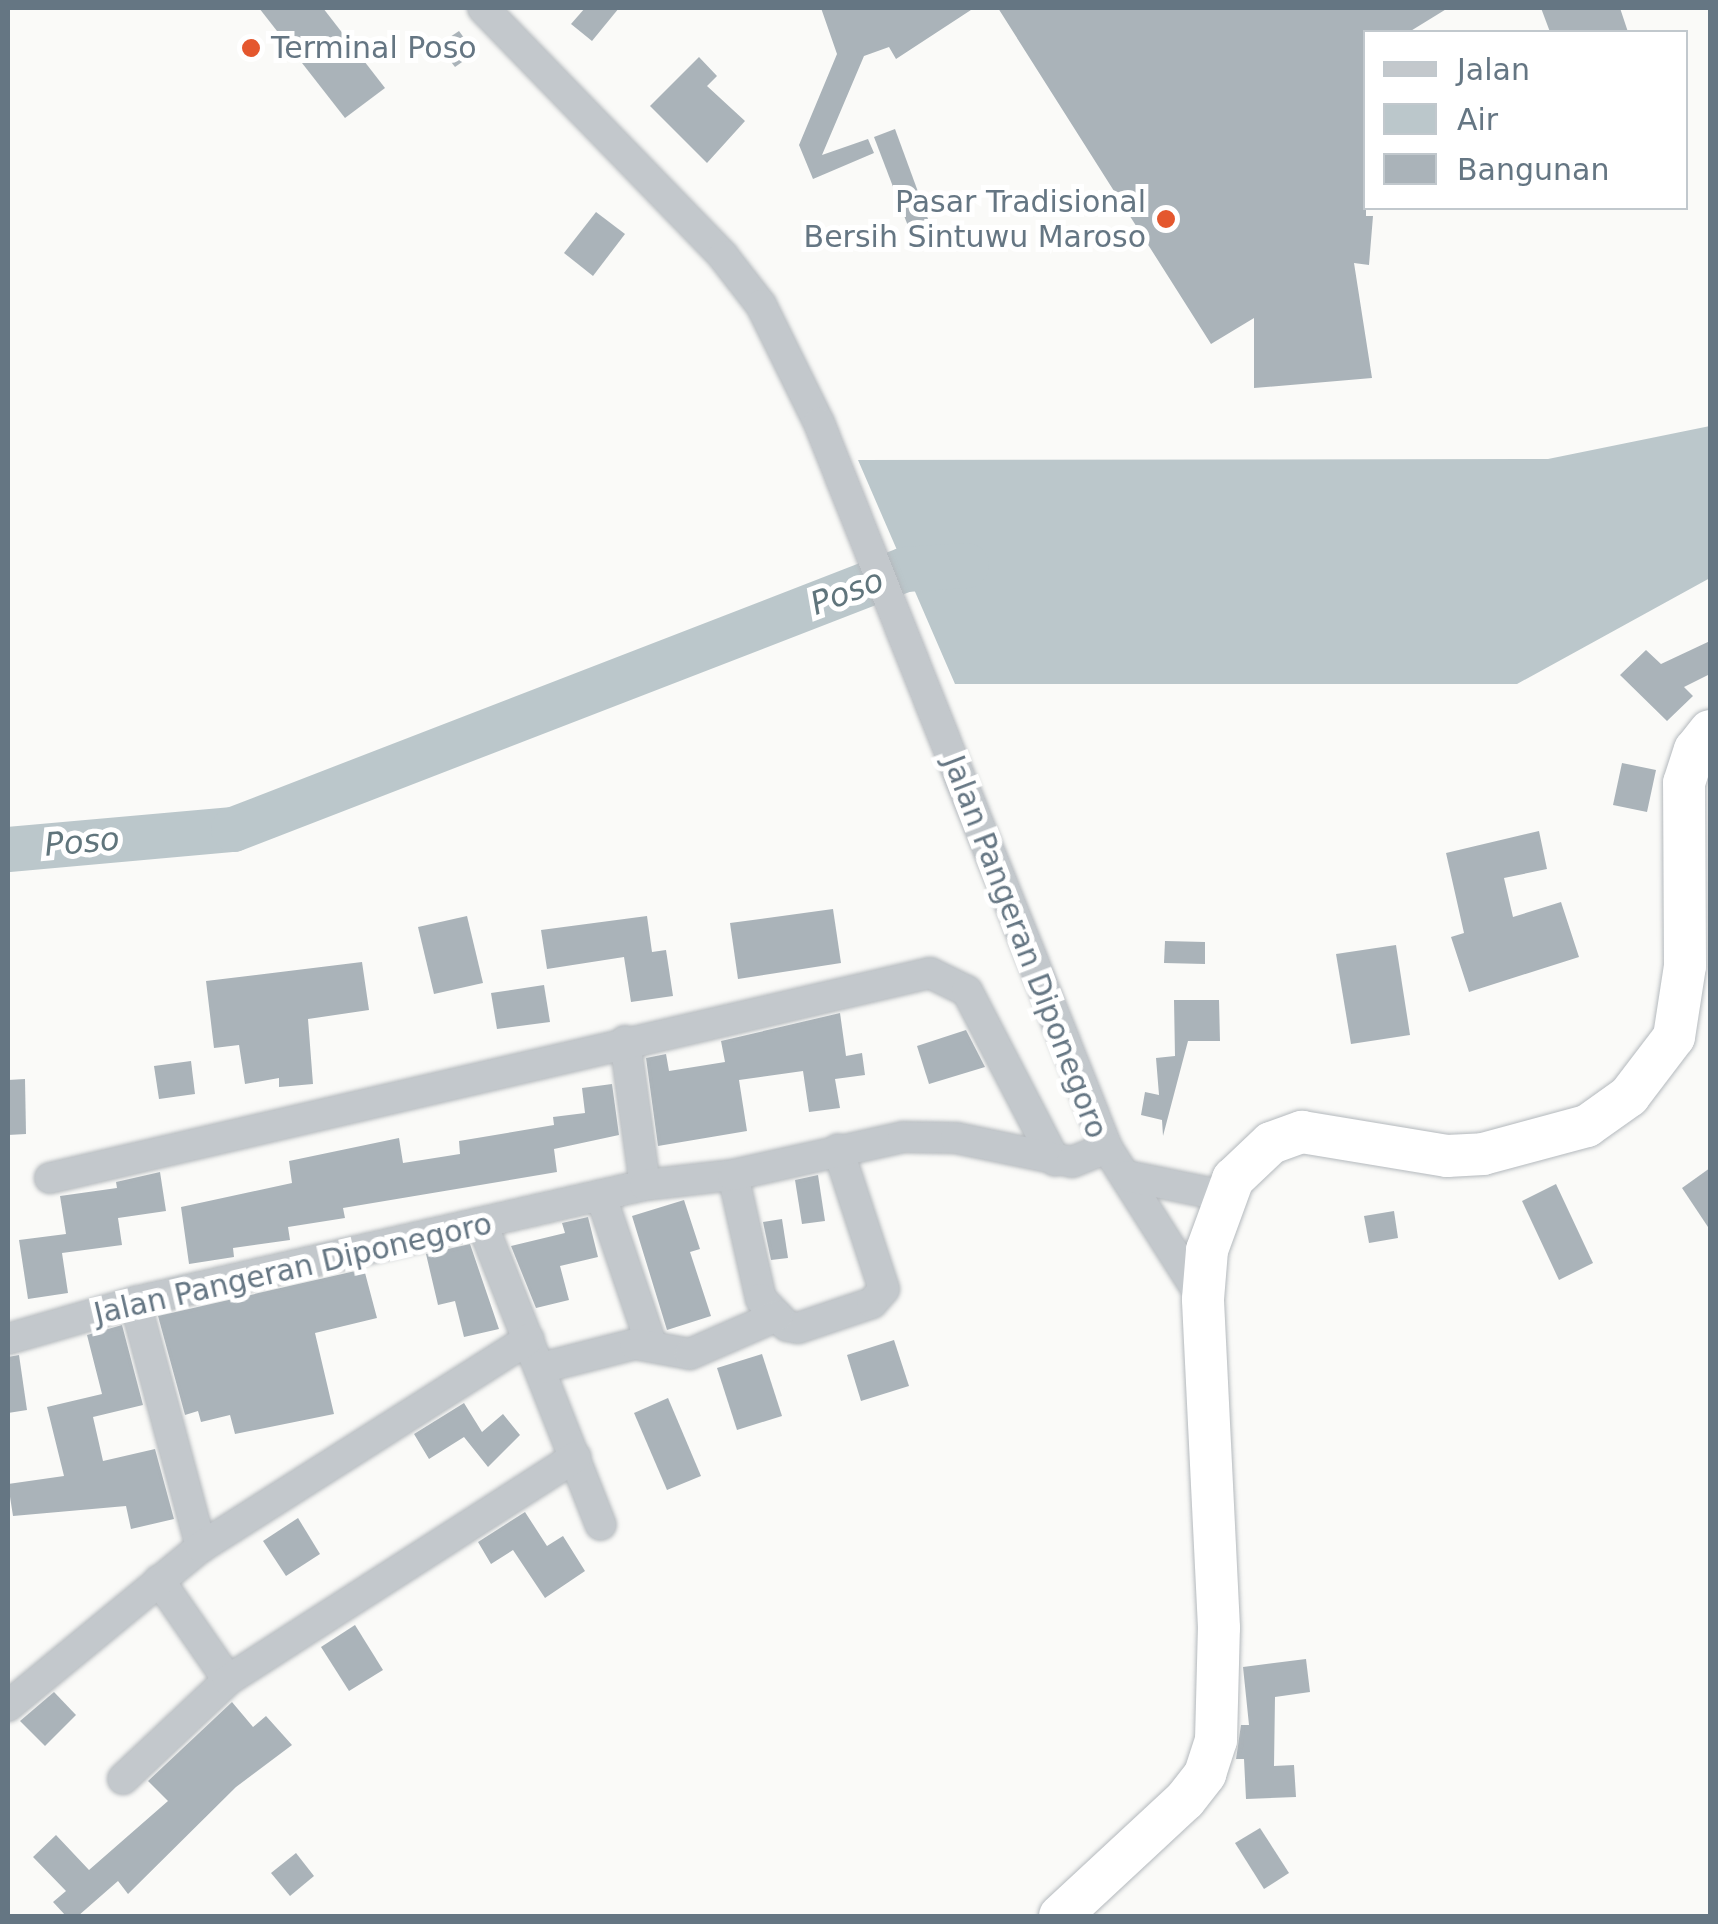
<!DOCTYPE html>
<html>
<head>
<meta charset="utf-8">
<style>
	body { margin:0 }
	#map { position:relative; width:1718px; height:1924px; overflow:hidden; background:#fafaf8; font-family:"DejaVu Sans",sans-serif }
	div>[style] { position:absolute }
	.water>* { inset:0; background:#bbc7cb }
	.river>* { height:45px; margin:-22.5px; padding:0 22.5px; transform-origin:22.5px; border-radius:22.5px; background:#bbc7cb }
	.building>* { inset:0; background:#aab3b9 }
	.roads { filter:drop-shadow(0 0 2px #b4b9bd) drop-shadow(0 0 2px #b4b9bd) }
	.minor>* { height:30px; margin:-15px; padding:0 15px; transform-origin:15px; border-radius:15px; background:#c3c8cc }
	.highway>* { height:42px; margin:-21px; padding:0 21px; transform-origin:21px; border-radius:21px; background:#fff }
	.dots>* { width:28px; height:28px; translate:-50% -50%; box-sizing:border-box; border:5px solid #fff; border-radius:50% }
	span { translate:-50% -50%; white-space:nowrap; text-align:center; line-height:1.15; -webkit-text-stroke:10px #fff; paint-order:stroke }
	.poi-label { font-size:30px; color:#657683 }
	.left { translate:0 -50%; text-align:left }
	.right { translate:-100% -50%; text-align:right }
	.street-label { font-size:30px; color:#657683 }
	.water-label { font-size:32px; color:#60757c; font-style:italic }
	.frame { position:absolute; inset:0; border:10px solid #657683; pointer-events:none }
	.legend { position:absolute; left:1363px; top:30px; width:325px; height:180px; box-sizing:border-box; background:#fff; border:2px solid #c1c8cd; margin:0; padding:12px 18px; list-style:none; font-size:30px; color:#657683 }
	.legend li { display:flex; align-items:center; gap:20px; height:50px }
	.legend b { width:50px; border:2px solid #c1c8cd }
</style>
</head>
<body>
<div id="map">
	<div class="water">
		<i style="clip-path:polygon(1710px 426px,1710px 578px,1517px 684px,955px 684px,858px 460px,1548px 459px)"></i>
	</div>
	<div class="river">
		<i style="left:8px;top:849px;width:226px;rotate:-5.1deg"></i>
		<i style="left:233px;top:829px;width:721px;rotate:-21.15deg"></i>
		<i style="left:905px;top:569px;width:61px;rotate:-3.8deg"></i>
	</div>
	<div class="building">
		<i style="clip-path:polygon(259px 8px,323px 8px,385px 88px,345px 118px)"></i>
		<i style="clip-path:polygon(585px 8px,619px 8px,592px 41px,571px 24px)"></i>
		<i style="clip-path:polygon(821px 8px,974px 8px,896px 59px,889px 47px,864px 56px,822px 155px,868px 139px,874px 153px,813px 179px,799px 145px,837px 54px)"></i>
		<i style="clip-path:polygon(998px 8px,1448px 8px,1409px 32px,1366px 32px,1366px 216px,1373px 216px,1369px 265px,1354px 263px,1372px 378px,1254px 388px,1254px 318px,1211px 344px)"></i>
		<i style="clip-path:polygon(1541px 8px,1620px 8px,1628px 32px,1550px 32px)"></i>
		<i style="clip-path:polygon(459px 31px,475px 53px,455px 67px,438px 45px)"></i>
		<i style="clip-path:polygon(699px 57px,717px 76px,707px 86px,745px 121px,707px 163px,650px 106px)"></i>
		<i style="clip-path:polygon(895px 129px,928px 219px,908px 226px,874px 137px)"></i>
		<i style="clip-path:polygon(596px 212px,625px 234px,593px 276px,564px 253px)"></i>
		<i style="clip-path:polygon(1710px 641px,1710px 674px,1684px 687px,1693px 696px,1667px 721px,1620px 675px,1646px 650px,1661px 664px)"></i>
		<i style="clip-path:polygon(1622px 763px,1656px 770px,1647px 812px,1613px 805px)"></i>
		<i style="clip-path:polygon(1539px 831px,1547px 869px,1504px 878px,1513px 917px,1561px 902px,1579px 957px,1469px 992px,1451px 937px,1464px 933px,1446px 853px)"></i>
		<i style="clip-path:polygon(833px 909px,841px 963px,738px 979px,730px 923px)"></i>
		<i style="clip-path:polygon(467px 916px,483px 983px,434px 994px,418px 927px)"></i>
		<i style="clip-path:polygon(647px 916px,652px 952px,666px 950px,673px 996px,631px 1002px,624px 957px,547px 969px,541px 930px)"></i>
		<i style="clip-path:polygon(1165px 941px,1205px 942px,1205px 964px,1164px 963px)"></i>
		<i style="clip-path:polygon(1396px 945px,1410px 1035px,1351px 1044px,1336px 954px)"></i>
		<i style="clip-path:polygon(362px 962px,369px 1010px,308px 1019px,313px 1084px,279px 1087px,279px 1078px,245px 1084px,239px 1045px,214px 1048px,206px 981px)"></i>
		<i style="clip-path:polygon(544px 985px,550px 1022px,497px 1029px,491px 993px)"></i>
		<i style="clip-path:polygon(1174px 1000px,1219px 1000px,1220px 1041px,1188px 1041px,1163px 1136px,1162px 1120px,1141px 1115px,1145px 1092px,1159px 1095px,1156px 1058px,1175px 1056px)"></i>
		<i style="clip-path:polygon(840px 1013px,846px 1056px,862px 1053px,865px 1075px,835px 1079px,840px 1108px,809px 1112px,803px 1071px,739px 1080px,747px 1131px,658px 1146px,646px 1058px,666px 1054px,669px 1071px,725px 1062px,721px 1041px)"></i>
		<i style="clip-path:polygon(966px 1030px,985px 1067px,929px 1084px,917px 1046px)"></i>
		<i style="clip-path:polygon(191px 1061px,195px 1094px,159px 1099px,154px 1066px)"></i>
		<i style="clip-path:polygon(25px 1079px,26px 1134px,8px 1135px,8px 1080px)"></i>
		<i style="clip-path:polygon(612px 1084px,619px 1135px,554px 1149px,557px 1172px,343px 1208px,345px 1218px,288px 1227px,290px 1240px,233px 1248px,234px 1257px,189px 1264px,181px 1207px,292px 1183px,289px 1161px,399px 1138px,403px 1163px,460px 1154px,459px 1141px,554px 1125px,553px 1117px,585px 1113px,582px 1088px)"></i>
		<i style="clip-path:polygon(1710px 1168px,1710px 1230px,1682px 1188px)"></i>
		<i style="clip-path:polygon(160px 1172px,166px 1211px,118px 1218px,122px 1245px,62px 1253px,68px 1293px,28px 1299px,19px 1240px,66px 1234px,60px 1196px,117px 1188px,116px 1182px)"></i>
		<i style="clip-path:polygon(818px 1175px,825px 1221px,802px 1224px,795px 1180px)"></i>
		<i style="clip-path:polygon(1556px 1184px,1593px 1263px,1559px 1280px,1522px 1201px)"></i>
		<i style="clip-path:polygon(684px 1200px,700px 1249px,690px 1252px,711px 1316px,667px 1330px,632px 1216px)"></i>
		<i style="clip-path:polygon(1394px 1211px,1398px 1238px,1369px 1243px,1364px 1216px)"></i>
		<i style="clip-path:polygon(588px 1217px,598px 1257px,560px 1266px,569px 1300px,536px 1308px,511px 1246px,565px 1233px,562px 1223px)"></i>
		<i style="clip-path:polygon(782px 1219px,788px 1258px,771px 1260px,763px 1222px)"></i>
		<i style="clip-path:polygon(470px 1244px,499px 1329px,464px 1337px,455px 1301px,438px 1305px,426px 1254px)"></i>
		<i style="clip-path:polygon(364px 1269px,377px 1318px,315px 1333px,334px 1414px,235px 1434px,230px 1415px,201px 1422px,198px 1411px,185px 1415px,158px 1316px)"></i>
		<i style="clip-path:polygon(122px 1325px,143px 1405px,93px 1417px,103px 1461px,155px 1449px,174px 1519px,131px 1529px,126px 1506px,13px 1516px,8px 1484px,64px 1476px,47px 1407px,102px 1394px,87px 1335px)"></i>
		<i style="clip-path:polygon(894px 1340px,909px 1386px,861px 1401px,847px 1355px)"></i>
		<i style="clip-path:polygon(762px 1354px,782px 1416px,737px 1430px,717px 1368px)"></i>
		<i style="clip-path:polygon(19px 1355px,27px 1410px,8px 1413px,8px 1357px)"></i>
		<i style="clip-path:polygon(668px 1398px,701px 1476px,667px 1490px,634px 1413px)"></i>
		<i style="clip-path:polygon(464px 1403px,482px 1432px,503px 1414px,520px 1435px,488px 1467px,464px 1437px,429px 1459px,414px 1434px)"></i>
		<i style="clip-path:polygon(525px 1512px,547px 1546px,563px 1536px,585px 1571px,545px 1598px,513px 1550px,491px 1564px,478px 1542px)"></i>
		<i style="clip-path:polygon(298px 1518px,320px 1554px,286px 1576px,263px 1541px)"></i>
		<i style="clip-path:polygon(355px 1625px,383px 1670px,349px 1691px,321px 1647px)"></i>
		<i style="clip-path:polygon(1306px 1659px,1310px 1692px,1275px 1697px,1274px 1766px,1294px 1765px,1296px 1797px,1246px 1799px,1244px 1759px,1236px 1759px,1241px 1725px,1249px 1725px,1243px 1667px)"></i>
		<i style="clip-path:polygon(54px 1692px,76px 1715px,45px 1746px,20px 1721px)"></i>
		<i style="clip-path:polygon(232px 1702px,253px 1727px,266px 1716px,292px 1745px,236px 1787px,128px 1894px,118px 1881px,78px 1916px,66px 1916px,53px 1902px,66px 1891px,33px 1857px,56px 1835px,89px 1870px,168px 1801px,148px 1781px)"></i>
		<i style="clip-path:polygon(1260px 1828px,1289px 1873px,1264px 1889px,1235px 1843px)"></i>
		<i style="clip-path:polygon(296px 1853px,314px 1876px,290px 1896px,271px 1873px)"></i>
	</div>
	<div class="roads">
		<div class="minor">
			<i style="left:483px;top:8px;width:345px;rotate:45.9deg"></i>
			<i style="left:723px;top:256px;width:62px;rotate:52.2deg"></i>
			<i style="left:761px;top:305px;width:131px;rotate:63.8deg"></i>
			<i style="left:819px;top:423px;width:780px;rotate:68.33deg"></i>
			<i style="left:1107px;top:1148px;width:179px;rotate:57.6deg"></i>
			<i style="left:625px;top:1041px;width:145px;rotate:82.1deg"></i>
			<i style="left:733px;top:1175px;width:127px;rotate:77.3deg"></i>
			<i style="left:761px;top:1299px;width:37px;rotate:46deg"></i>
			<i style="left:787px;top:1326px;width:11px;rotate:10deg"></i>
			<i style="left:798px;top:1328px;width:78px;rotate:-18.7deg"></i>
			<i style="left:872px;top:1303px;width:18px;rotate:-49deg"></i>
			<i style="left:884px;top:1289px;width:147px;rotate:-108.2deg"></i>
			<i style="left:1127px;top:1176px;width:100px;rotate:11.5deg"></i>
			<i style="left:50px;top:1178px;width:904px;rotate:-13.11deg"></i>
			<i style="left:930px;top:973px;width:41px;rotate:25.9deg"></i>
			<i style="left:967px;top:991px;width:191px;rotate:62.6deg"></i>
			<i style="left:601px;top:1196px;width:159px;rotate:71.3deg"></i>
			<i style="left:483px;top:1226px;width:321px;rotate:68.5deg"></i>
			<i style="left:135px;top:1302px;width:254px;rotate:74.9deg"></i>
			<i style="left:8px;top:1339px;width:132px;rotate:-16.2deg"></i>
			<i style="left:135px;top:1302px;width:523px;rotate:-12.92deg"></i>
			<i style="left:645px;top:1185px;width:89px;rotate:-6.5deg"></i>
			<i style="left:733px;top:1175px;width:174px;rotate:-12.6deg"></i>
			<i style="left:903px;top:1137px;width:53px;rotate:1.1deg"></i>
			<i style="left:956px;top:1138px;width:118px;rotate:11.7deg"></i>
			<i style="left:1072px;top:1162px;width:38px;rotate:-22deg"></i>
			<i style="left:541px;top:1368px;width:97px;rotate:-14.3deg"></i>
			<i style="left:635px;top:1344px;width:56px;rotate:10.3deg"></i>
			<i style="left:690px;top:1354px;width:95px;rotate:-23.6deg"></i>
			<i style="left:159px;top:1580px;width:121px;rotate:55.4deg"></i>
			<i style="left:8px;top:1706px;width:250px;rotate:-39.5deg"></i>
			<i style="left:201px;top:1547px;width:388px;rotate:-32.4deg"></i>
			<i style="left:123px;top:1779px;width:144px;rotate:-43.3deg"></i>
			<i style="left:228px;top:1680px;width:413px;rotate:-32.7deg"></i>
		</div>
		<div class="highway">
			<i style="left:1060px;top:1916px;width:171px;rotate:-42.9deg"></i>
			<i style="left:1185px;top:1800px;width:33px;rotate:-52deg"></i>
			<i style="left:1205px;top:1774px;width:36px;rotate:-72deg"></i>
			<i style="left:1216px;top:1740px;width:112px;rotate:-88.5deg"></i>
			<i style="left:1219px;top:1628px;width:329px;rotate:-92.8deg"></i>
			<i style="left:1203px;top:1299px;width:49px;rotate:-85.3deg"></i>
			<i style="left:1207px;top:1250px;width:76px;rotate:-69.9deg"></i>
			<i style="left:1233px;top:1179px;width:52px;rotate:-43.5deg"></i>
			<i style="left:1271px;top:1143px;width:33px;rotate:-20deg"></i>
			<i style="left:1302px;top:1132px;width:147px;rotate:9.4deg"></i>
			<i style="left:1447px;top:1156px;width:36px;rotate:-3deg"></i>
			<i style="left:1483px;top:1154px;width:108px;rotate:-15.1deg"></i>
			<i style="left:1587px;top:1126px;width:52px;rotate:-35.5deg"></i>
			<i style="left:1629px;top:1096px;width:74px;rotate:-52.7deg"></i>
			<i style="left:1674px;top:1037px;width:72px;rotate:-81.2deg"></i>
			<i style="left:1685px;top:966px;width:183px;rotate:-90.3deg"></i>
			<i style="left:1684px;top:783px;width:35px;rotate:-72deg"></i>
			<i style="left:1695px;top:750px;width:24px;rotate:-52deg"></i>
		</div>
	</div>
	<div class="dots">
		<i style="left:251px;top:48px;background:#e4572e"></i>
		<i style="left:1166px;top:219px;background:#e4572e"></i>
	</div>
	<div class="poi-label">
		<span class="left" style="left:271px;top:48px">Terminal Poso</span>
		<span class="right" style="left:1146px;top:219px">Pasar Tradisional<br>Bersih Sintuwu Maroso</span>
	</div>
	<div class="street-label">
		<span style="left:1025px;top:947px;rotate:69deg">Jalan Pangeran Diponegoro</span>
		<span style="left:293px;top:1269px;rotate:-13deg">Jalan Pangeran Diponegoro</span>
	</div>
	<div class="water-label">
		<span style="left:847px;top:592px;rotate:-21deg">Poso</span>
		<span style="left:82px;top:842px;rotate:-5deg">Poso</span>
	</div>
	<div class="frame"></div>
	<ul class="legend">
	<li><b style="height:12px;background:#c3c8cc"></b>Jalan</li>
	<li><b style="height:28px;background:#bbc7cb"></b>Air</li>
	<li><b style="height:28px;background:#aab3b9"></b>Bangunan</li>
	</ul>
</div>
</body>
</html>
